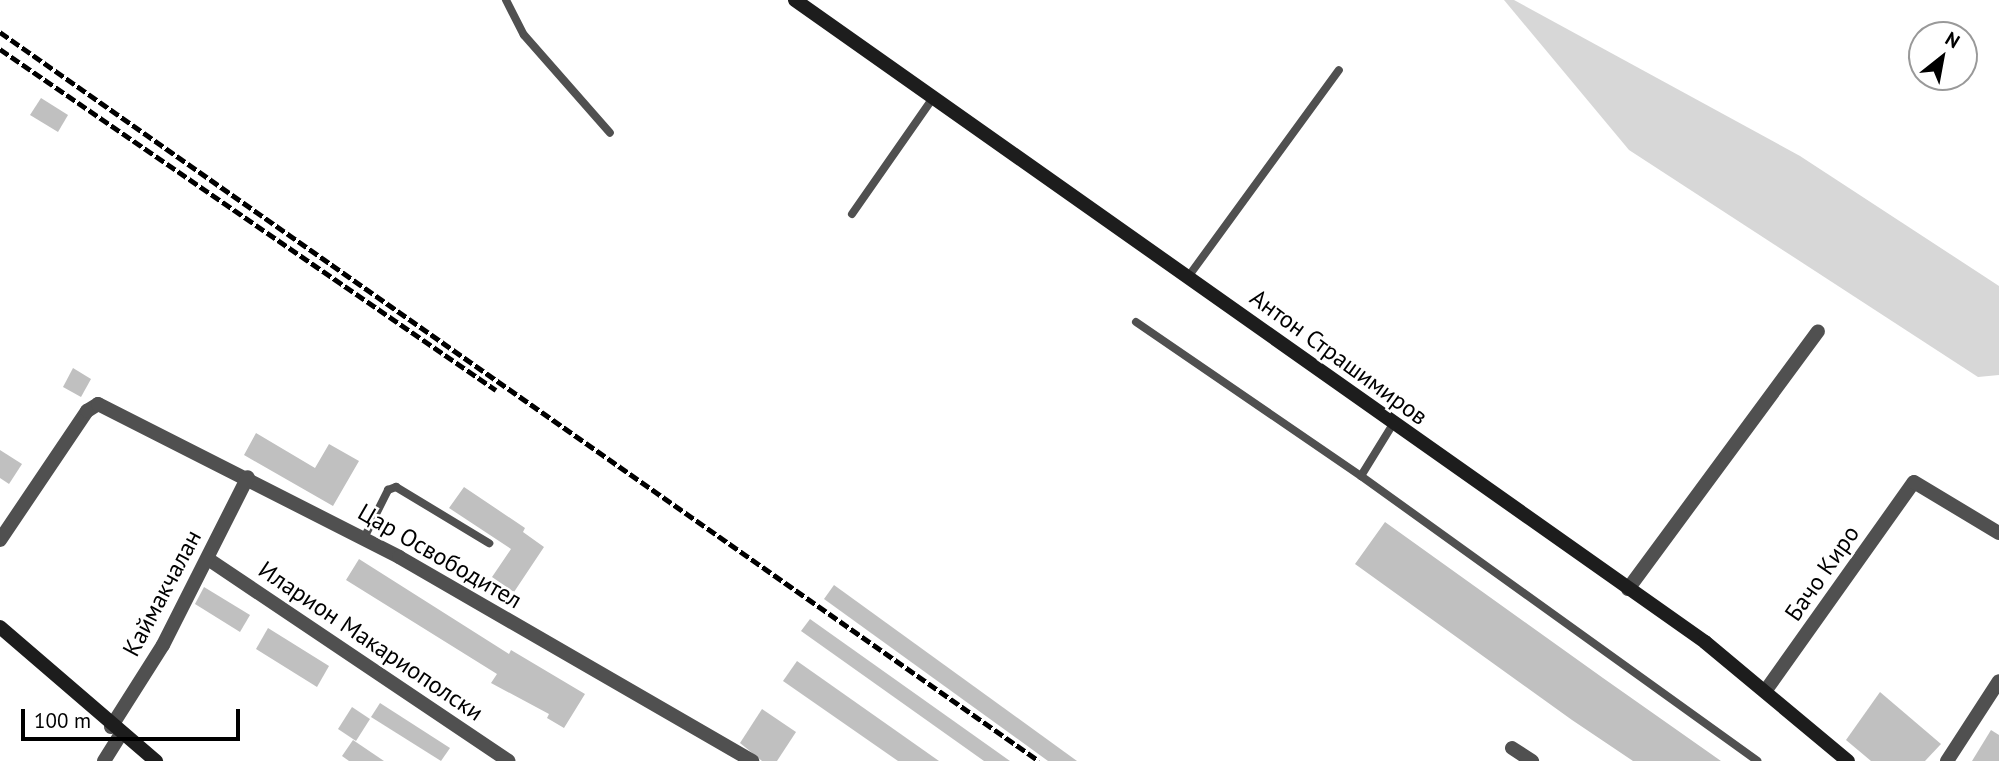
<!DOCTYPE html>
<html>
<head>
<meta charset="utf-8">
<style>
	body { margin:0 }
	#map { position:relative; width:1999px; height:761px; overflow:hidden; background:#fff; font-family:"PT Sans",sans-serif }
	div>[style] { position:absolute }
	.green>* { inset:0; background:#d7d7d7 }
	.building>* { inset:0; background:#c0c0c0 }
	.lane>* { height:8px; margin:-4px; padding:0 4px; transform-origin:4px; border-radius:4px; background:#505050 }
	.street>* { height:14px; margin:-7px; padding:0 7px; transform-origin:7px; border-radius:7px; background:#505050 }
	.secondary>* { height:14px; margin:-7px; padding:0 7px; transform-origin:7px; border-radius:7px; background:#1d1d1d }
	.rail>* { height:4.5px; margin-top:-2.25px; transform-origin:0; background:repeating-linear-gradient(90deg,#000 0 10px,transparent 0 13.5px) }
	span { translate:-50% -50%; white-space:nowrap; text-align:center; line-height:1.15; -webkit-text-stroke:5px #fff; paint-order:stroke }
	.street-label { font-size:24px; color:#000 }
	.north { position:absolute; left:1908px; top:21px; width:70px; height:70px; box-sizing:border-box; background:#fff; border:2px solid #999; border-radius:50%; rotate:31deg; font-size:19px; font-weight:700; line-height:28px; text-align:center; color:#000 }
	.north::after { content:''; display:block; margin:auto; width:24px; height:32px; background:#000; clip-path:polygon(50% 0,100% 100%,50% 72%,0 100%) }
	.scale { position:absolute; left:21px; top:709px; width:219px; height:32px; box-sizing:border-box; border:4px solid #000; border-top:0; padding-left:9px; font-size:21px; line-height:24px; white-space:nowrap; color:#000; -webkit-text-stroke:5px #fff; paint-order:stroke }
</style>
</head>
<body>
<div id="map">
	<div class="green">
		<i style="clip-path:polygon(1504px 0,1514px 0,1800px 156px,1999px 286px,1999px 375px,1978px 377px,1629px 150px)"></i>
	</div>
	<div class="building">
		<i style="clip-path:polygon(41px 98px,68px 115px,58px 132px,30px 115px)"></i>
		<i style="clip-path:polygon(73px 368px,91px 379px,81px 397px,63px 387px)"></i>
		<i style="clip-path:polygon(256px 433px,315px 468px,329px 444px,359px 461px,333px 506px,244px 455px)"></i>
		<i style="clip-path:polygon(0 450px,22px 464px,9px 484px,0 478px)"></i>
		<i style="clip-path:polygon(464px 487px,525px 528px,523px 532px,544px 547px,514px 592px,492px 577px,511px 549px,449px 508px)"></i>
		<i style="clip-path:polygon(1385px 522px,1603px 678px,1721px 761px,1633px 761px,1572px 720px,1355px 564px)"></i>
		<i style="clip-path:polygon(359px 559px,509px 654px,511px 650px,585px 694px,564px 728px,547px 718px,549px 714px,491px 683px,497px 674px,346px 580px)"></i>
		<i style="clip-path:polygon(834px 585px,1077px 761px,1048px 761px,824px 599px)"></i>
		<i style="clip-path:polygon(204px 587px,250px 615px,240px 632px,195px 604px)"></i>
		<i style="clip-path:polygon(810px 619px,1010px 761px,984px 761px,801px 631px)"></i>
		<i style="clip-path:polygon(268px 628px,329px 666px,317px 687px,256px 649px)"></i>
		<i style="clip-path:polygon(797px 661px,939px 761px,898px 761px,783px 681px)"></i>
		<i style="clip-path:polygon(1880px 692px,1941px 744px,1925px 761px,1871px 761px,1846px 740px)"></i>
		<i style="clip-path:polygon(380px 703px,450px 748px,441px 761px,371px 717px)"></i>
		<i style="clip-path:polygon(352px 707px,370px 719px,356px 741px,338px 729px)"></i>
		<i style="clip-path:polygon(762px 709px,796px 732px,777px 761px,762px 761px,740px 743px)"></i>
		<i style="clip-path:polygon(1991px 730px,1999px 735px,1999px 761px,1972px 761px)"></i>
		<i style="clip-path:polygon(353px 740px,384px 761px,349px 761px,342px 756px)"></i>
	</div>
	<div class="lane">
		<i style="left:506px;top:0;width:39px;rotate:63deg"></i>
		<i style="left:524px;top:35px;width:130px;rotate:48.7deg"></i>
		<i style="left:852px;top:214px;width:141px;rotate:-55.1deg"></i>
		<i style="left:1188px;top:277px;width:256px;rotate:-53.9deg"></i>
		<i style="left:1136px;top:322px;width:273px;rotate:34.4deg"></i>
		<i style="left:1393px;top:424px;width:61px;rotate:121.6deg"></i>
		<i style="left:1361px;top:476px;width:488px;rotate:35.7deg"></i>
		<i style="left:364px;top:538px;width:54px;rotate:-63.4deg"></i>
		<i style="left:388px;top:490px;width:9px;rotate:-21deg"></i>
		<i style="left:396px;top:487px;width:109px;rotate:31.1deg"></i>
	</div>
	<div class="street">
		<i style="left:0;top:540px;width:156px;rotate:-56deg"></i>
		<i style="left:87px;top:411px;width:13px;rotate:-32deg"></i>
		<i style="left:98px;top:404px;width:338px;rotate:26.9deg"></i>
		<i style="left:399px;top:557px;width:408px;rotate:30deg"></i>
		<i style="left:208px;top:559px;width:362px;rotate:33.9deg"></i>
		<i style="left:1628px;top:589px;width:320px;rotate:-53.6deg"></i>
		<i style="left:1766px;top:690px;width:255px;rotate:-54.6deg"></i>
		<i style="left:1914px;top:482px;width:99px;rotate:31deg"></i>
		<i style="left:111px;top:727px;width:97px;rotate:-57.6deg"></i>
		<i style="left:163px;top:645px;width:188px;rotate:-63.2deg"></i>
		<i style="left:1512px;top:748px;width:24px;rotate:33deg"></i>
		<i style="left:104px;top:761px;width:31px;rotate:-58deg"></i>
		<i style="left:1947px;top:761px;width:95px;rotate:-57deg"></i>
	</div>
	<div class="secondary">
		<i style="left:795px;top:0;width:1114px;rotate:35.2deg"></i>
		<i style="left:1705px;top:642px;width:186px;rotate:39.8deg"></i>
		<i style="left:0;top:627px;width:206px;rotate:40.7deg"></i>
	</div>
	<div class="rail">
		<i style="left:0;top:32px;width:1269px;rotate:35.05deg"></i>
		<i style="left:0;top:49px;width:602px;rotate:34.51deg"></i>
	</div>
	<div class="street-label">
		<span style="left:1339px;top:357px;rotate:36deg">Антон Страшимиров</span>
		<span style="left:440px;top:556px;rotate:30deg">Цар Освободител</span>
		<span style="left:1822px;top:573px;rotate:-55deg">Бачо Киро</span>
		<span style="left:162px;top:593px;rotate:-62deg">Каймакчалан</span>
		<span style="left:371px;top:641px;rotate:34deg">Иларион Макариополски</span>
	</div>
	<div class="north">N</div>
	<div class="scale">100 m</div>
</div>
</body>
</html>
